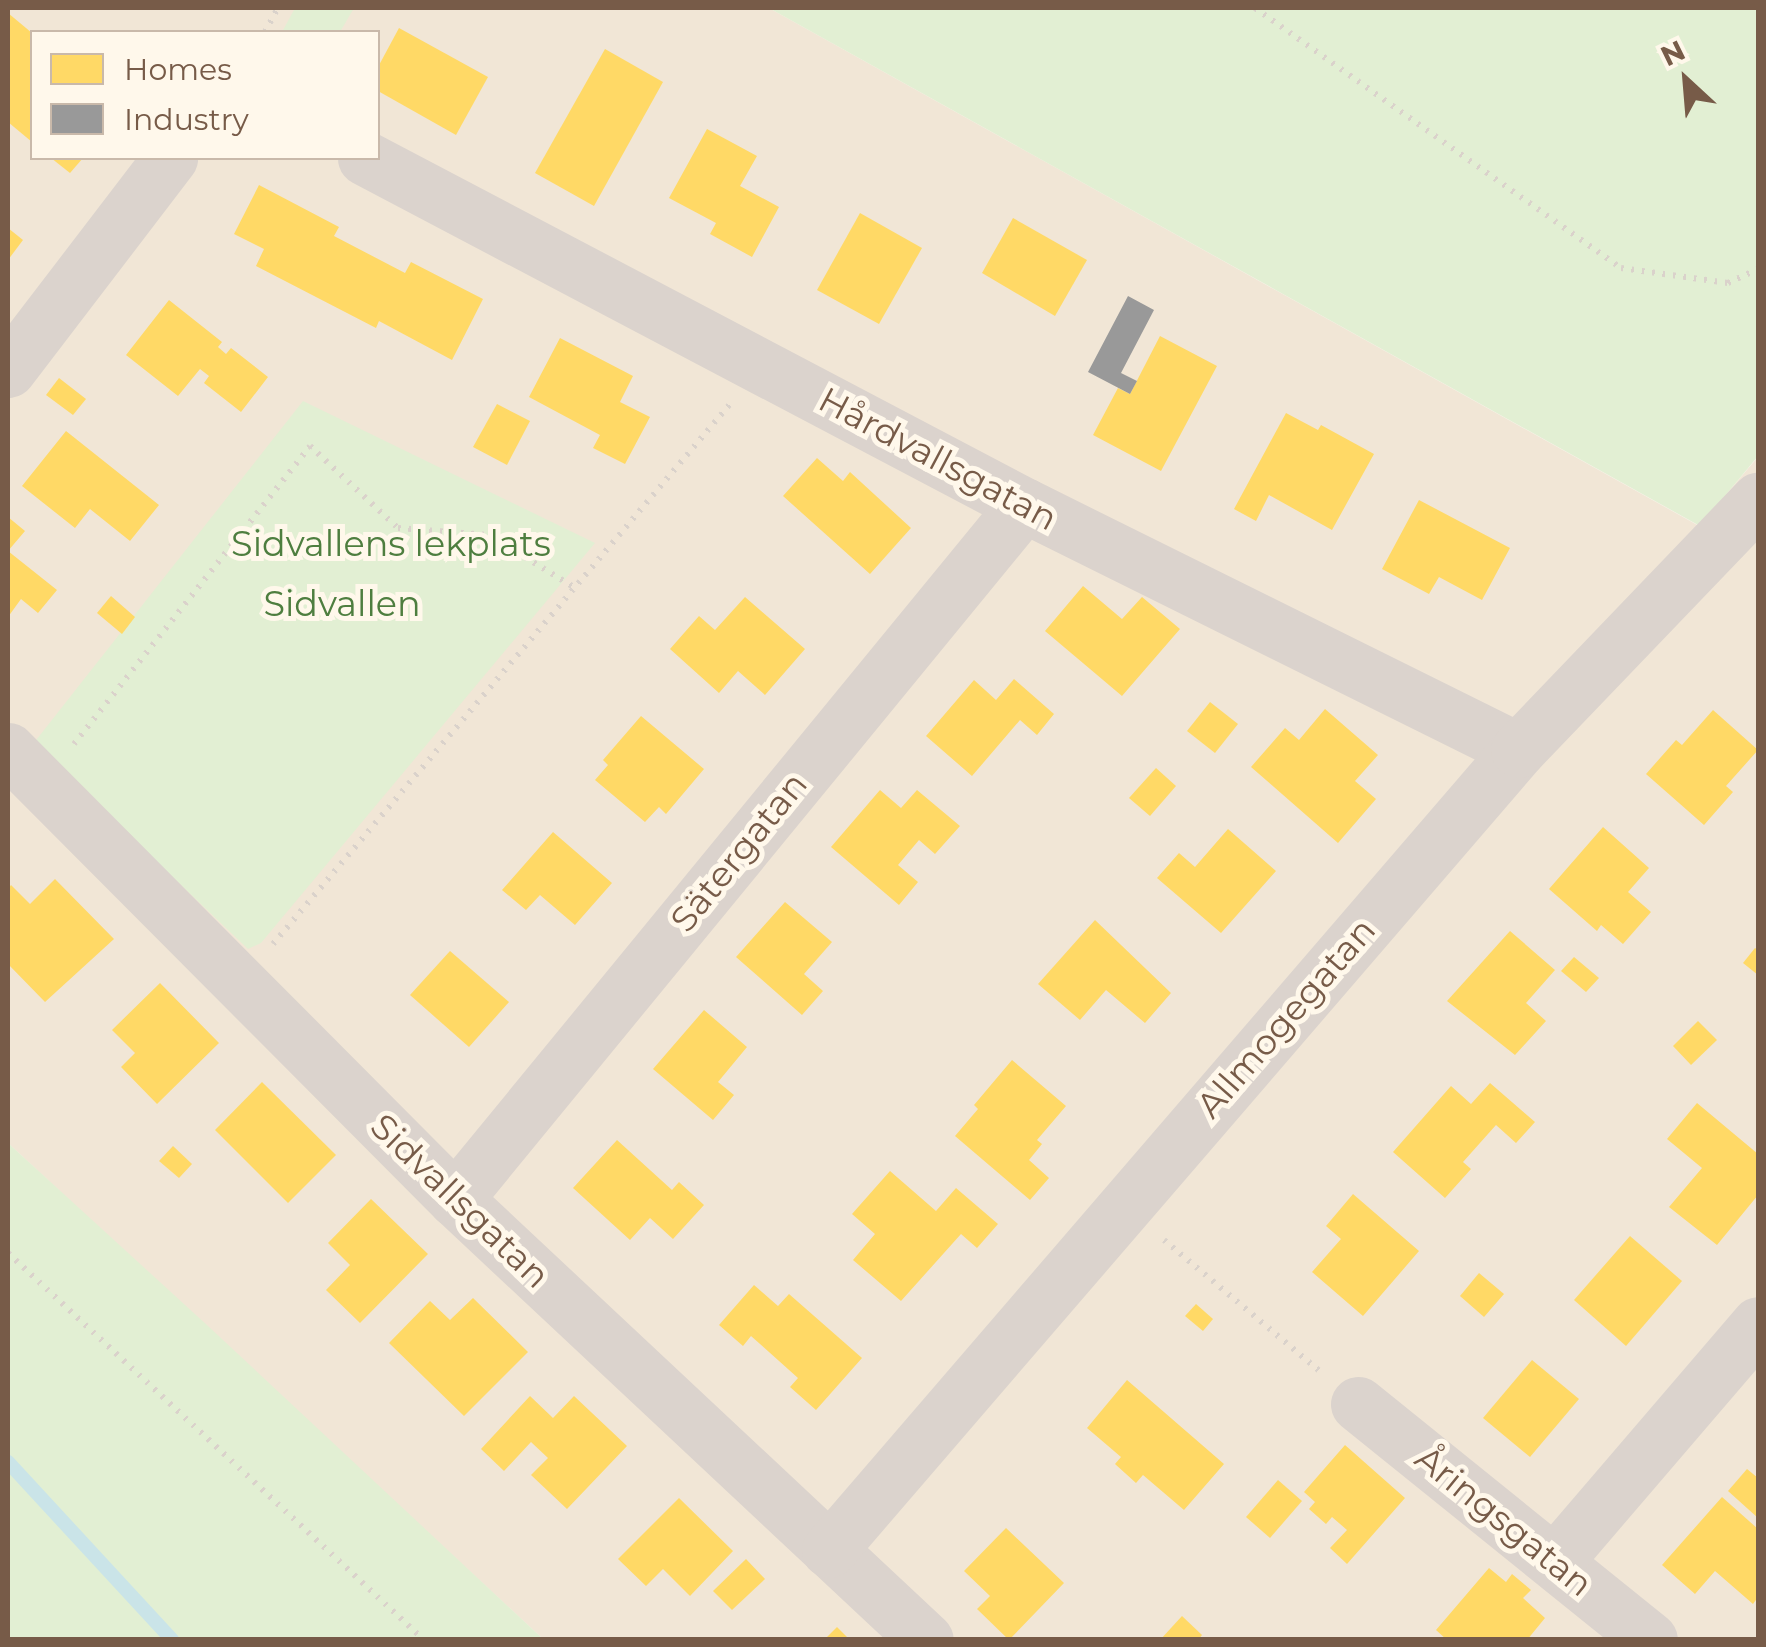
<!DOCTYPE html>
<html>
<head>
<meta charset="utf-8">
<style>
	body { margin:0 }
	#map { position:relative; width:1766px; height:1647px; overflow:hidden; background:#f7f3e9; font-family:Montserrat,sans-serif }
	div>[style] { position:absolute }
	.residential>* { inset:0; background:#f1e6d6 }
	.green>* { inset:0; background:#e2efd3 }
	.homes>* { inset:0; background:#ffd966 }
	.industry>* { inset:0; background:#999 }
	.stream>* { height:14px; margin:-7px; padding:0 7px; transform-origin:7px; border-radius:7px; background:#cae4e8 }
	.path>* { height:6px; margin-top:-3px; transform-origin:0; background:repeating-linear-gradient(90deg,#dad2cb 0 2.5px,transparent 0 10.5px) }
	.minor>* { height:55px; margin:-27.5px; padding:0 27.5px; transform-origin:27.5px; border-radius:27.5px; background:#dbd3cd }
	span { translate:-50% -50%; white-space:nowrap; text-align:center; line-height:1.15; -webkit-text-stroke:10px #fff8eb; paint-order:stroke }
	.street-label { font-size:35px; color:#775b48 }
	.park-label { font-size:35px; color:#4e7e3f }
	.frame { position:absolute; inset:0; border:10px solid #775b48; pointer-events:none }
	.legend { position:absolute; left:30px; top:30px; width:350px; height:130px; box-sizing:border-box; background:#fff8eb; border:2px solid #c9b9aa; margin:0; padding:12px 18px; list-style:none; font-size:30px; color:#775b48 }
	.legend li { display:flex; align-items:center; gap:20px; height:50px }
	.legend b { width:50px; border:2px solid #c9b9aa }
	.north { position:absolute; left:1636px; top:30px; width:100px; height:100px; -webkit-text-stroke:8px #fff8eb; paint-order:stroke; rotate:334deg; font-size:28px; font-weight:700; line-height:40px; text-align:center; color:#775b48 }
	.north::after { content:''; display:block; margin:auto; width:35px; height:45px; background:#775b48; clip-path:polygon(50% 0,100% 100%,50% 72%,0 100%) }
</style>
</head>
<body>
<div id="map">
	<div class="residential">
		<i style="clip-path:polygon(evenodd,8px 8px,769px 8px,1699px 526px,1758px 457px,1758px 1639px,543px 1639px,8px 1143px,8px 8px,32px 32px,378px 32px,378px 158px,32px 158px,32px 32px)"></i>
	</div>
	<div class="green">
		<i style="clip-path:polygon(295px 8px,354px 8px,340px 32px,282px 32px)"></i>
		<i style="clip-path:polygon(769px 8px,1758px 8px,1758px 456px,1700px 526px)"></i>
		<i style="clip-path:polygon(303px 401px,595px 543px,261px 943px,248px 949px,33px 744px)"></i>
		<i style="clip-path:polygon(8px 1143px,208px 1326px,543px 1639px,8px 1639px)"></i>
	</div>
	<div class="homes">
		<i style="clip-path:polygon(8px 13px,32px 33px,32px 142px,8px 122px)"></i>
		<i style="clip-path:polygon(399px 28px,488px 77px,456px 135px,378px 91px,378px 67px)"></i>
		<i style="clip-path:polygon(605px 49px,663px 82px,594px 206px,535px 173px)"></i>
		<i style="clip-path:polygon(707px 129px,757px 156px,740px 186px,779px 207px,752px 257px,710px 234px,716px 223px,669px 198px)"></i>
		<i style="clip-path:polygon(51px 158px,83px 158px,70px 173px)"></i>
		<i style="clip-path:polygon(259px 185px,339px 227px,334px 236px,405px 273px,411px 262px,483px 299px,452px 360px,379px 321px,376px 328px,256px 266px,264px 249px,234px 234px)"></i>
		<i style="clip-path:polygon(860px 213px,922px 248px,879px 324px,817px 290px)"></i>
		<i style="clip-path:polygon(1013px 218px,1087px 260px,1055px 316px,982px 273px)"></i>
		<i style="clip-path:polygon(8px 228px,23px 240px,8px 260px)"></i>
		<i style="clip-path:polygon(169px 300px,222px 342px,218px 347px,226px 354px,231px 348px,268px 377px,241px 412px,204px 383px,209px 376px,200px 369px,178px 396px,126px 355px)"></i>
		<i style="clip-path:polygon(1160px 336px,1217px 366px,1161px 471px,1093px 435px,1118px 388px,1130px 394px)"></i>
		<i style="clip-path:polygon(560px 338px,633px 376px,620px 402px,650px 417px,625px 464px,593px 448px,600px 435px,529px 397px)"></i>
		<i style="clip-path:polygon(59px 378px,86px 399px,73px 415px,46px 395px)"></i>
		<i style="clip-path:polygon(497px 404px,530px 421px,507px 465px,473px 447px)"></i>
		<i style="clip-path:polygon(1286px 413px,1318px 430px,1321px 425px,1374px 454px,1332px 530px,1269px 495px,1256px 521px,1234px 509px)"></i>
		<i style="clip-path:polygon(66px 431px,159px 505px,130px 541px,90px 509px,75px 528px,22px 486px)"></i>
		<i style="clip-path:polygon(817px 458px,843px 481px,850px 472px,911px 528px,870px 574px,783px 496px)"></i>
		<i style="clip-path:polygon(1419px 500px,1510px 548px,1482px 600px,1439px 577px,1429px 594px,1382px 569px)"></i>
		<i style="clip-path:polygon(8px 517px,25px 531px,8px 551px,57px 590px,38px 613px,21px 599px,8px 617px)"></i>
		<i style="clip-path:polygon(1083px 586px,1122px 619px,1142px 597px,1180px 629px,1122px 696px,1045px 631px)"></i>
		<i style="clip-path:polygon(111px 596px,135px 617px,122px 634px,97px 613px)"></i>
		<i style="clip-path:polygon(745px 597px,805px 649px,765px 695px,738px 671px,719px 693px,670px 649px,699px 616px,715px 630px)"></i>
		<i style="clip-path:polygon(1014px 679px,1054px 714px,1037px 735px,1020px 720px,972px 776px,926px 736px,974px 680px,996px 700px)"></i>
		<i style="clip-path:polygon(1210px 702px,1238px 724px,1215px 753px,1187px 731px)"></i>
		<i style="clip-path:polygon(1325px 709px,1378px 755px,1355px 781px,1376px 799px,1338px 843px,1251px 767px,1285px 728px,1299px 740px)"></i>
		<i style="clip-path:polygon(1713px 710px,1758px 750px,1726px 786px,1733px 792px,1704px 825px,1646px 774px,1676px 740px,1682px 745px)"></i>
		<i style="clip-path:polygon(641px 716px,704px 769px,666px 814px,659px 807px,645px 822px,595px 780px,608px 765px,603px 760px)"></i>
		<i style="clip-path:polygon(1156px 768px,1176px 786px,1150px 816px,1129px 798px)"></i>
		<i style="clip-path:polygon(880px 790px,901px 808px,917px 790px,960px 826px,935px 854px,919px 840px,898px 865px,918px 882px,899px 905px,831px 847px)"></i>
		<i style="clip-path:polygon(1603px 827px,1649px 868px,1628px 892px,1651px 912px,1623px 944px,1601px 925px,1597px 931px,1549px 889px)"></i>
		<i style="clip-path:polygon(1228px 829px,1276px 871px,1221px 933px,1157px 878px,1179px 853px,1195px 867px)"></i>
		<i style="clip-path:polygon(553px 832px,612px 883px,575px 925px,540px 895px,526px 910px,502px 890px)"></i>
		<i style="clip-path:polygon(55px 879px,114px 939px,45px 1002px,8px 964px,8px 889px,11px 885px,30px 904px)"></i>
		<i style="clip-path:polygon(785px 902px,832px 942px,804px 974px,823px 991px,802px 1015px,736px 957px)"></i>
		<i style="clip-path:polygon(1095px 920px,1171px 993px,1145px 1023px,1106px 990px,1080px 1020px,1038px 984px)"></i>
		<i style="clip-path:polygon(1510px 931px,1555px 970px,1526px 1003px,1546px 1021px,1515px 1055px,1447px 1001px)"></i>
		<i style="clip-path:polygon(1755px 948px,1758px 950px,1758px 975px,1743px 963px)"></i>
		<i style="clip-path:polygon(450px 951px,509px 1002px,469px 1047px,410px 995px)"></i>
		<i style="clip-path:polygon(1574px 957px,1599px 978px,1586px 992px,1561px 971px)"></i>
		<i style="clip-path:polygon(160px 983px,219px 1043px,157px 1104px,121px 1067px,135px 1053px,112px 1030px)"></i>
		<i style="clip-path:polygon(704px 1010px,747px 1047px,718px 1082px,734px 1095px,713px 1120px,653px 1069px)"></i>
		<i style="clip-path:polygon(1698px 1021px,1717px 1040px,1691px 1065px,1673px 1046px)"></i>
		<i style="clip-path:polygon(1012px 1060px,1066px 1106px,1037px 1140px,1042px 1144px,1029px 1160px,1049px 1178px,1030px 1200px,955px 1136px,978px 1109px,974px 1105px)"></i>
		<i style="clip-path:polygon(262px 1082px,336px 1155px,288px 1203px,215px 1130px)"></i>
		<i style="clip-path:polygon(1490px 1083px,1535px 1122px,1516px 1143px,1496px 1125px,1463px 1162px,1471px 1169px,1445px 1198px,1393px 1152px,1451px 1086px,1471px 1104px)"></i>
		<i style="clip-path:polygon(1697px 1103px,1758px 1154px,1758px 1195px,1717px 1245px,1669px 1207px,1702px 1168px,1667px 1139px)"></i>
		<i style="clip-path:polygon(617px 1140px,672px 1190px,679px 1182px,704px 1205px,673px 1239px,650px 1218px,630px 1240px,573px 1188px)"></i>
		<i style="clip-path:polygon(173px 1146px,192px 1164px,179px 1178px,159px 1161px)"></i>
		<i style="clip-path:polygon(890px 1171px,936px 1211px,956px 1188px,998px 1224px,977px 1248px,961px 1234px,901px 1301px,853px 1260px,875px 1234px,852px 1214px)"></i>
		<i style="clip-path:polygon(1353px 1194px,1419px 1251px,1363px 1316px,1312px 1272px,1341px 1239px,1326px 1226px)"></i>
		<i style="clip-path:polygon(371px 1199px,428px 1254px,360px 1323px,326px 1290px,350px 1265px,328px 1243px)"></i>
		<i style="clip-path:polygon(1630px 1236px,1682px 1281px,1626px 1346px,1574px 1300px)"></i>
		<i style="clip-path:polygon(1479px 1273px,1504px 1294px,1484px 1317px,1460px 1296px)"></i>
		<i style="clip-path:polygon(754px 1285px,778px 1306px,789px 1294px,862px 1358px,816px 1410px,790px 1387px,798px 1378px,751px 1336px,743px 1346px,719px 1325px)"></i>
		<i style="clip-path:polygon(473px 1298px,528px 1352px,464px 1416px,389px 1343px,430px 1301px,450px 1320px)"></i>
		<i style="clip-path:polygon(1196px 1304px,1213px 1319px,1203px 1331px,1185px 1316px)"></i>
		<i style="clip-path:polygon(1532px 1360px,1579px 1399px,1530px 1457px,1483px 1418px)"></i>
		<i style="clip-path:polygon(1127px 1380px,1224px 1464px,1184px 1510px,1143px 1475px,1136px 1483px,1115px 1464px,1121px 1457px,1087px 1428px)"></i>
		<i style="clip-path:polygon(530px 1396px,553px 1418px,574px 1396px,627px 1446px,567px 1509px,531px 1475px,548px 1458px,531px 1442px,504px 1471px,481px 1449px)"></i>
		<i style="clip-path:polygon(1345px 1445px,1405px 1498px,1347px 1564px,1330px 1548px,1347px 1530px,1332px 1517px,1326px 1524px,1309px 1509px,1315px 1502px,1304px 1492px)"></i>
		<i style="clip-path:polygon(1747px 1469px,1758px 1478px,1758px 1518px,1728px 1491px)"></i>
		<i style="clip-path:polygon(1278px 1480px,1302px 1501px,1270px 1538px,1246px 1517px)"></i>
		<i style="clip-path:polygon(1722px 1497px,1758px 1529px,1758px 1597px,1753px 1604px,1715px 1571px,1695px 1594px,1662px 1565px)"></i>
		<i style="clip-path:polygon(679px 1498px,733px 1551px,690px 1596px,663px 1569px,646px 1586px,618px 1559px)"></i>
		<i style="clip-path:polygon(1006px 1528px,1064px 1583px,1009px 1640px,977px 1609px,990px 1596px,964px 1571px)"></i>
		<i style="clip-path:polygon(746px 1559px,765px 1579px,732px 1610px,713px 1591px)"></i>
		<i style="clip-path:polygon(1489px 1568px,1506px 1582px,1512px 1574px,1531px 1590px,1523px 1598px,1545px 1618px,1527px 1640px,1447px 1640px,1436px 1630px)"></i>
		<i style="clip-path:polygon(1182px 1616px,1202px 1635px,1198px 1640px,1160px 1640px)"></i>
		<i style="clip-path:polygon(837px 1627px,850px 1640px,824px 1640px)"></i>
	</div>
	<div class="industry">
		<i style="clip-path:polygon(1128px 296px,1154px 310px,1121px 373px,1137px 381px,1130px 394px,1088px 372px)"></i>
	</div>
	<div class="stream">
		<i style="left:8px;top:1462px;width:242px;rotate:47.3deg"></i>
	</div>
	<div class="path">
		<i style="left:1255px;top:8px;width:449px;rotate:35.4deg"></i>
		<i style="left:1621px;top:268px;width:108px;rotate:8deg"></i>
		<i style="left:1728px;top:283px;width:33px;rotate:-25deg"></i>
		<i style="left:265px;top:32px;width:27px;rotate:-62deg"></i>
		<i style="left:74px;top:744px;width:380px;rotate:-51.6deg"></i>
		<i style="left:310px;top:446px;width:120px;rotate:43deg"></i>
		<i style="left:398px;top:528px;width:91px;rotate:4.4deg"></i>
		<i style="left:489px;top:535px;width:101px;rotate:31.6deg"></i>
		<i style="left:273px;top:944px;width:707px;rotate:-49.76deg"></i>
		<i style="left:1164px;top:1240px;width:208px;rotate:40.1deg"></i>
		<i style="left:8px;top:1253px;width:568px;rotate:42.93deg"></i>
	</div>
	<div class="minor">
		<i style="left:365px;top:158px;width:745px;rotate:27.77deg"></i>
		<i style="left:1024px;top:505px;width:551px;rotate:26.38deg"></i>
		<i style="left:8px;top:370px;width:267px;rotate:-52.6deg"></i>
		<i style="left:8px;top:750px;width:634px;rotate:45.13deg"></i>
		<i style="left:455px;top:1199px;width:645px;rotate:43.12deg"></i>
		<i style="left:455px;top:1199px;width:897px;rotate:-50.65deg"></i>
		<i style="left:1358px;top:1404px;width:375px;rotate:38.9deg"></i>
		<i style="left:829px;top:1550px;width:1056px;rotate:-49.26deg"></i>
		<i style="left:1518px;top:750px;width:347px;rotate:-46.2deg"></i>
		<i style="left:1555px;top:1561px;width:312px;rotate:-49.4deg"></i>
	</div>
	<div class="street-label">
		<span style="left:938px;top:459px;rotate:28deg">Hårdvallsgatan</span>
		<span style="left:739px;top:852px;rotate:-51deg">Sätergatan</span>
		<span style="left:1286px;top:1018px;rotate:-49deg">Allmogegatan</span>
		<span style="left:460px;top:1201px;rotate:44deg">Sidvallsgatan</span>
		<span style="left:1504px;top:1521px;rotate:39deg">Åringsgatan</span>
	</div>
	<div class="park-label">
		<span style="left:391px;top:544px">Sidvallens lekplats</span>
		<span style="left:342px;top:604px">Sidvallen</span>
	</div>
	<div class="frame"></div>
	<ul class="legend">
	<li><b style="height:28px;background:#ffd966"></b>Homes</li>
	<li><b style="height:28px;background:#999"></b>Industry</li>
	</ul>
	<div class="north">N</div>
</div>
</body>
</html>
